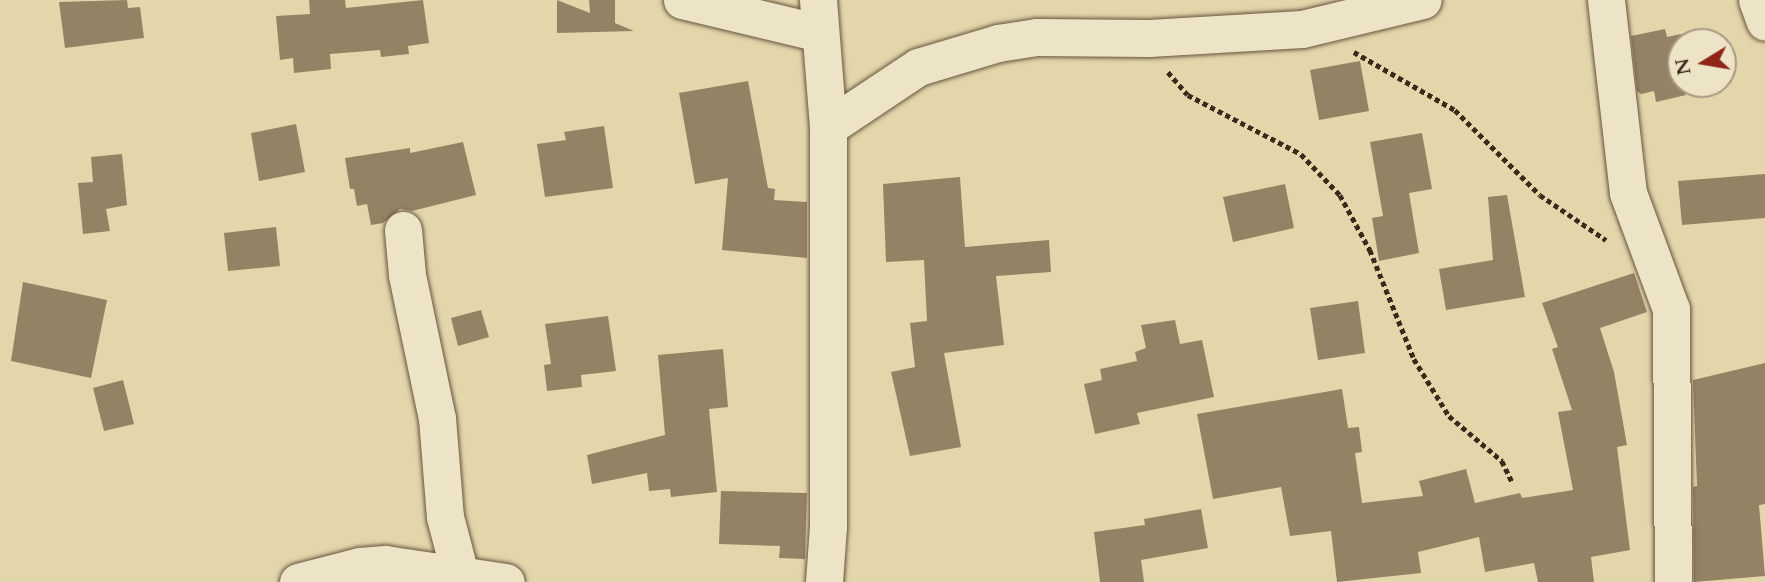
<!DOCTYPE html>
<html>
<head>
<meta charset="utf-8">
<style>
	body { margin:0 }
	#map { position:relative; width:1765px; height:582px; overflow:hidden; background:#e3d6ab; font-family:Cardo,serif }
	div>[style] { position:absolute }
	.building>* { inset:0; background:#948265 }
	.path>* { height:4.5px; margin-top:-2.25px; transform-origin:0; background:repeating-linear-gradient(90deg,#3e281a 0 5px,transparent 0 8.5px) }
	.roads { filter:drop-shadow(0 0 2px #67543e) drop-shadow(0 0 2px #67543e) }
	.minor>* { height:37px; margin:-18.5px; padding:0 18.5px; transform-origin:18.5px; border-radius:18.5px; background:#ede4c8 }
	span { translate:-50% -50%; white-space:nowrap; text-align:center; line-height:1.15; -webkit-text-stroke:5px #ede4c8; paint-order:stroke }
	.north { position:absolute; left:1667px; top:28px; width:70px; height:70px; box-sizing:border-box; background:#ede4c8; border:2px solid #a79982; border-radius:50%; rotate:259deg; font-size:19px; font-weight:700; line-height:28px; text-align:center; color:#3e281a }
	.north::after { content:''; display:block; margin:auto; width:24px; height:32px; background:#8f2418; clip-path:polygon(50% 0,100% 100%,50% 72%,0 100%) }
</style>
</head>
<body>
<div id="map">
	<div class="building">
		<i style="clip-path:polygon(127px 0,128px 8px,140px 7px,144px 38px,65px 48px,59px 2px)"></i>
		<i style="clip-path:polygon(309px 0,345px 0,346px 8px,423px 0,429px 43px,408px 46px,409px 54px,381px 57px,380px 50px,330px 54px,331px 69px,294px 73px,293px 58px,280px 60px,276px 16px,310px 14px)"></i>
		<i style="clip-path:polygon(557px 0,590px 13px,589px 0,615px 0,615px 23px,634px 31px,557px 33px)"></i>
		<i style="clip-path:polygon(1665px 29px,1667px 37px,1681px 34px,1681px 84px,1686px 95px,1656px 102px,1654px 91px,1641px 94px,1637px 91px,1631px 36px)"></i>
		<i style="clip-path:polygon(1360px 61px,1369px 111px,1319px 120px,1310px 70px)"></i>
		<i style="clip-path:polygon(748px 81px,768px 188px,775px 189px,774px 200px,807px 202px,807px 258px,722px 250px,728px 178px,695px 184px,679px 93px)"></i>
		<i style="clip-path:polygon(296px 124px,305px 172px,259px 181px,251px 133px)"></i>
		<i style="clip-path:polygon(604px 126px,613px 188px,545px 197px,537px 144px,566px 140px,564px 132px)"></i>
		<i style="clip-path:polygon(1422px 133px,1432px 189px,1409px 193px,1419px 253px,1379px 261px,1372px 218px,1383px 216px,1370px 142px)"></i>
		<i style="clip-path:polygon(463px 142px,476px 195px,412px 211px,400px 209px,383px 223px,371px 225px,367px 204px,357px 206px,354px 189px,350px 189px,345px 158px,410px 148px,410px 153px)"></i>
		<i style="clip-path:polygon(122px 154px,127px 205px,106px 209px,110px 231px,83px 234px,78px 183px,93px 182px,91px 157px)"></i>
		<i style="clip-path:polygon(1765px 174px,1765px 218px,1682px 225px,1678px 181px)"></i>
		<i style="clip-path:polygon(960px 177px,965px 247px,1049px 240px,1051px 272px,996px 276px,1004px 345px,944px 353px,961px 447px,910px 456px,891px 372px,915px 367px,910px 323px,927px 321px,924px 260px,886px 262px,883px 184px)"></i>
		<i style="clip-path:polygon(1285px 184px,1294px 228px,1233px 242px,1223px 197px)"></i>
		<i style="clip-path:polygon(1507px 195px,1525px 297px,1446px 310px,1439px 269px,1493px 260px,1488px 197px)"></i>
		<i style="clip-path:polygon(276px 227px,280px 266px,228px 271px,224px 233px)"></i>
		<i style="clip-path:polygon(1634px 273px,1647px 312px,1600px 328px,1614px 372px,1627px 445px,1617px 447px,1630px 550px,1591px 557px,1594px 582px,1538px 582px,1534px 563px,1485px 572px,1479px 537px,1418px 552px,1421px 573px,1337px 582px,1331px 531px,1290px 536px,1281px 487px,1213px 499px,1197px 414px,1342px 389px,1348px 428px,1359px 427px,1362px 452px,1355px 453px,1362px 503px,1423px 496px,1419px 481px,1466px 469px,1475px 503px,1520px 493px,1522px 498px,1573px 490px,1558px 412px,1572px 410px,1552px 349px,1558px 347px,1542px 303px)"></i>
		<i style="clip-path:polygon(23px 282px,107px 300px,91px 378px,11px 361px)"></i>
		<i style="clip-path:polygon(1358px 301px,1365px 353px,1318px 360px,1310px 308px)"></i>
		<i style="clip-path:polygon(481px 310px,489px 337px,458px 346px,451px 318px)"></i>
		<i style="clip-path:polygon(608px 316px,616px 371px,581px 375px,582px 387px,547px 391px,544px 365px,551px 364px,545px 324px)"></i>
		<i style="clip-path:polygon(1175px 320px,1180px 344px,1202px 340px,1214px 397px,1137px 413px,1140px 424px,1095px 434px,1084px 384px,1102px 380px,1100px 369px,1137px 361px,1135px 352px,1146px 348px,1141px 325px)"></i>
		<i style="clip-path:polygon(723px 349px,728px 407px,709px 409px,717px 492px,671px 497px,670px 489px,649px 491px,647px 473px,592px 484px,587px 455px,665px 435px,658px 355px)"></i>
		<i style="clip-path:polygon(1765px 363px,1765px 504px,1759px 505px,1765px 576px,1694px 582px,1693px 487px,1697px 486px,1693px 380px)"></i>
		<i style="clip-path:polygon(123px 380px,134px 424px,104px 431px,93px 388px)"></i>
		<i style="clip-path:polygon(721px 491px,807px 493px,805px 559px,779px 558px,780px 546px,719px 544px)"></i>
		<i style="clip-path:polygon(1201px 509px,1208px 548px,1141px 560px,1144px 582px,1100px 582px,1094px 532px,1145px 525px,1144px 519px)"></i>
	</div>
	<div class="path">
		<i style="left:1354px;top:52px;width:116px;rotate:29.9deg"></i>
		<i style="left:1455px;top:110px;width:120px;rotate:45deg"></i>
		<i style="left:1540px;top:195px;width:80px;rotate:34.3deg"></i>
		<i style="left:1168px;top:72px;width:30px;rotate:49deg"></i>
		<i style="left:1188px;top:95px;width:127px;rotate:27.6deg"></i>
		<i style="left:1301px;top:154px;width:57px;rotate:46.4deg"></i>
		<i style="left:1340px;top:195px;width:63px;rotate:61.4deg"></i>
		<i style="left:1370px;top:250px;width:118px;rotate:68deg"></i>
		<i style="left:1414px;top:359px;width:67px;rotate:58.4deg"></i>
		<i style="left:1449px;top:416px;width:70px;rotate:40.3deg"></i>
		<i style="left:1502px;top:461px;width:25px;rotate:64deg"></i>
	</div>
	<div class="roads">
		<div class="minor">
			<i style="left:682px;top:0;width:142px;rotate:13.4deg"></i>
			<i style="left:818px;top:0;width:127px;rotate:85.5deg"></i>
			<i style="left:828px;top:127px;width:399px;rotate:90deg"></i>
			<i style="left:828px;top:526px;width:56px;rotate:94.1deg"></i>
			<i style="left:1606px;top:0;width:194px;rotate:83.5deg"></i>
			<i style="left:1628px;top:193px;width:124px;rotate:69.7deg"></i>
			<i style="left:1671px;top:309px;width:273px;rotate:89.6deg"></i>
			<i style="left:1757px;top:0;width:23px;rotate:70deg"></i>
			<i style="left:828px;top:127px;width:108px;rotate:-33.7deg"></i>
			<i style="left:918px;top:67px;width:84px;rotate:-16.7deg"></i>
			<i style="left:998px;top:43px;width:39px;rotate:-9deg"></i>
			<i style="left:1037px;top:37px;width:112px;rotate:0.5deg"></i>
			<i style="left:1149px;top:38px;width:153px;rotate:-3.4deg"></i>
			<i style="left:1302px;top:29px;width:124px;rotate:-13.5deg"></i>
			<i style="left:403px;top:230px;width:45px;rotate:84.9deg"></i>
			<i style="left:407px;top:275px;width:146px;rotate:78.2deg"></i>
			<i style="left:437px;top:418px;width:99px;rotate:85.4deg"></i>
			<i style="left:445px;top:517px;width:67px;rotate:75.3deg"></i>
			<i style="left:298px;top:582px;width:64px;rotate:-14.5deg"></i>
			<i style="left:360px;top:566px;width:25px;rotate:-5deg"></i>
			<i style="left:385px;top:564px;width:122px;rotate:8.5deg"></i>
		</div>
	</div>
	<div class="north">N</div>
</div>
</body>
</html>
